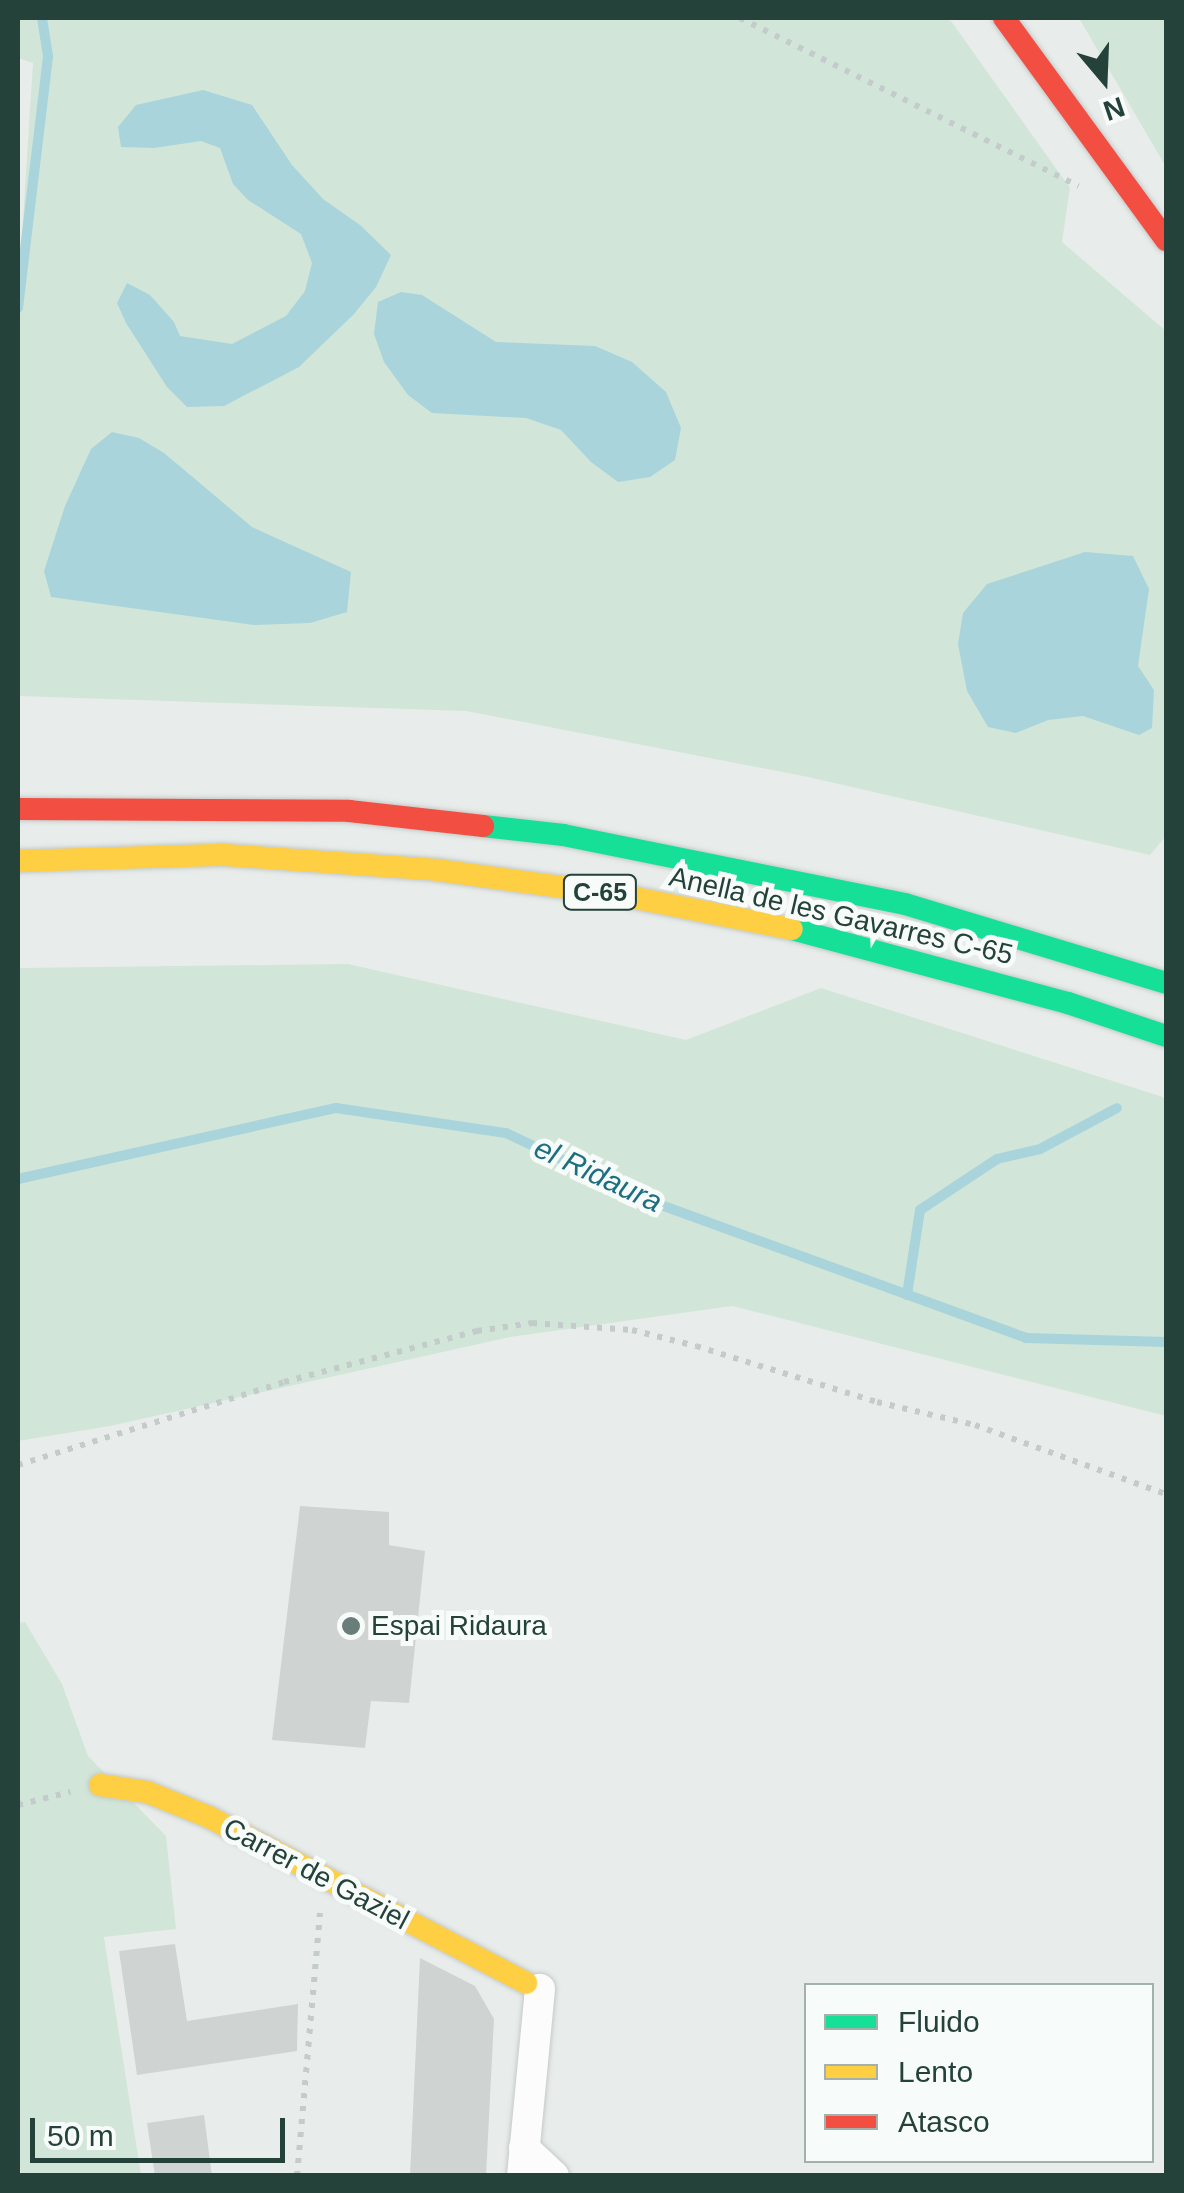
<!DOCTYPE html>
<html>
<head>
<meta charset="utf-8">
<style>
	body { margin:0 }
	#map { position:relative; width:1184px; height:2193px; overflow:hidden; background:#e8edeb; font-family:Helvetica,sans-serif }
	div>[style] { position:absolute }
	.green>* { inset:0; background:#d1e6d8 }
	.water>* { inset:0; background:#a9d4db }
	.stream>* { height:10px; margin:-5px; padding:0 5px; transform-origin:5px; border-radius:5px; background:#a9d4db }
	.building>* { inset:0; background:#cfd4d2 }
	.path>* { height:6px; margin-top:-3px; transform-origin:0; background:repeating-linear-gradient(90deg,#c3ccca 0 5px,transparent 0 13px) }
	.roads { filter:drop-shadow(0 0 2px #c5cac8) drop-shadow(0 0 2px #c5cac8) }
	.street>* { height:30px; margin:-15px; padding:0 15px; transform-origin:15px; border-radius:15px; background:#fcfcfc }
	.fast>* { height:22px; margin:-11px; padding:0 11px; transform-origin:11px; border-radius:11px; background:#16e098 }
	.slow>* { height:22px; margin:-11px; padding:0 11px; transform-origin:11px; border-radius:11px; background:#ffcf43 }
	.jam>* { height:22px; margin:-11px; padding:0 11px; transform-origin:11px; border-radius:11px; background:#f24e42 }
	.dots>* { width:28px; height:28px; translate:-50% -50%; box-sizing:border-box; border:5px solid #f7fbf9; border-radius:50% }
	span { translate:-50% -50%; white-space:nowrap; text-align:center; line-height:1.15; -webkit-text-stroke:10px #f7fbf9; paint-order:stroke }
	.shield-label span { padding:2px 8px; background:#f7fbf9; border:2px solid; border-radius:8px; -webkit-text-stroke-width:0 }
	.shield-label { font-size:25px; color:#24423a; font-weight:700 }
	.street-label { font-size:28px; color:#24423a }
	.poi-label { font-size:28px; color:#24423a }
	.left { translate:0 -50%; text-align:left }
	.water-label { font-size:30px; color:#1c6f80; font-style:italic }
	.frame { position:absolute; inset:0; border:20px solid #24423a; pointer-events:none }
	.legend { position:absolute; left:804px; top:1983px; width:350px; height:180px; box-sizing:border-box; background:#f7fbf9; border:2px solid #a3b1ad; margin:0; padding:12px 18px; list-style:none; font-size:30px; color:#24423a }
	.legend li { display:flex; align-items:center; gap:20px; height:50px }
	.legend b { width:50px; border:2px solid #a3b1ad }
	.north { position:absolute; left:1054px; top:30px; width:100px; height:100px; -webkit-text-stroke:8px #f7fbf9; paint-order:stroke; rotate:161deg; font-size:28px; font-weight:700; line-height:40px; text-align:center; color:#24423a }
	.north::after { content:''; display:block; margin:auto; width:35px; height:45px; background:#24423a; clip-path:polygon(50% 0,100% 100%,50% 72%,0 100%) }
	.scale { position:absolute; left:30px; top:2118px; width:255px; height:45px; box-sizing:border-box; border:5px solid #24423a; border-top:0; padding-left:12px; font-size:30px; line-height:35px; white-space:nowrap; color:#24423a; -webkit-text-stroke:8px #f7fbf9; paint-order:stroke }
</style>
</head>
<body>
<div id="map">
	<div class="green">
		<i style="clip-path:polygon(18px 18px,942px 18px,951px 21px,1070px 188px,1062px 242px,1166px 331px,1166px 836px,1150px 855px,808px 777px,466px 711px,18px 696px,18px 298px,33px 63px,18px 58px)"></i>
		<i style="clip-path:polygon(1079px 18px,1166px 18px,1166px 167px)"></i>
		<i style="clip-path:polygon(348px 964px,686px 1040px,821px 988px,1166px 1098px,1166px 1416px,732px 1306px,510px 1337px,110px 1426px,18px 1441px,18px 968px)"></i>
		<i style="clip-path:polygon(25px 1622px,62px 1684px,88px 1756px,166px 1836px,176px 1929px,104px 1937px,141px 2175px,30px 2175px,21px 2173px,18px 2156px,18px 1623px)"></i>
	</div>
	<div class="water">
		<i style="clip-path:polygon(203px 90px,252px 105px,292px 165px,323px 199px,360px 225px,391px 255px,376px 287px,354px 314px,299px 367px,224px 406px,187px 407px,167px 387px,126px 323px,117px 303px,127px 283px,150px 295px,174px 322px,180px 336px,232px 344px,286px 316px,305px 291px,312px 263px,301px 234px,248px 200px,233px 184px,220px 148px,201px 141px,154px 148px,121px 147px,118px 127px,136px 105px)"></i>
		<i style="clip-path:polygon(401px 292px,422px 295px,496px 342px,595px 346px,632px 362px,666px 392px,681px 428px,675px 460px,650px 477px,618px 482px,591px 462px,561px 430px,526px 418px,432px 413px,408px 395px,384px 362px,374px 334px,378px 302px)"></i>
		<i style="clip-path:polygon(112px 432px,139px 438px,164px 453px,252px 527px,351px 572px,347px 612px,310px 623px,254px 625px,51px 597px,44px 571px,65px 506px,91px 449px)"></i>
		<i style="clip-path:polygon(1085px 552px,1133px 556px,1149px 589px,1138px 666px,1154px 690px,1152px 728px,1139px 735px,1083px 716px,1048px 720px,1016px 733px,988px 727px,967px 691px,958px 644px,963px 613px,987px 584px)"></i>
	</div>
	<div class="stream">
		<i style="left:18px;top:308px;width:254px;rotate:-83.2deg"></i>
		<i style="left:48px;top:56px;width:38px;rotate:-99deg"></i>
		<i style="left:18px;top:1179px;width:326px;rotate:-12.6deg"></i>
		<i style="left:336px;top:1108px;width:172px;rotate:8.4deg"></i>
		<i style="left:506px;top:1133px;width:159px;rotate:25.3deg"></i>
		<i style="left:650px;top:1201px;width:400px;rotate:20deg"></i>
		<i style="left:1026px;top:1338px;width:140px;rotate:1.6deg"></i>
		<i style="left:907px;top:1295px;width:86px;rotate:-81.3deg"></i>
		<i style="left:920px;top:1210px;width:92px;rotate:-33.5deg"></i>
		<i style="left:997px;top:1159px;width:44px;rotate:-13.1deg"></i>
		<i style="left:1040px;top:1149px;width:87px;rotate:-28deg"></i>
	</div>
	<div class="building">
		<i style="clip-path:polygon(300px 1506px,389px 1512px,389px 1545px,425px 1551px,409px 1703px,371px 1701px,365px 1748px,272px 1740px)"></i>
		<i style="clip-path:polygon(175px 1944px,187px 2021px,298px 2004px,297px 2051px,137px 2075px,119px 1951px)"></i>
		<i style="clip-path:polygon(420px 1958px,475px 1986px,494px 2019px,486px 2176px,410px 2176px)"></i>
		<i style="clip-path:polygon(204px 2115px,212px 2176px,155px 2176px,147px 2123px)"></i>
	</div>
	<div class="path">
		<i style="left:740px;top:18px;width:378px;rotate:26.4deg"></i>
		<i style="left:18px;top:1465px;width:279px;rotate:-17.3deg"></i>
		<i style="left:284px;top:1382px;width:200px;rotate:-14.8deg"></i>
		<i style="left:477px;top:1331px;width:56px;rotate:-8.3deg"></i>
		<i style="left:532px;top:1323px;width:100px;rotate:4deg"></i>
		<i style="left:632px;top:1330px;width:66px;rotate:14deg"></i>
		<i style="left:696px;top:1346px;width:189px;rotate:17.2deg"></i>
		<i style="left:877px;top:1402px;width:101px;rotate:13.2deg"></i>
		<i style="left:975px;top:1425px;width:203px;rotate:19.9deg"></i>
		<i style="left:18px;top:1805px;width:54px;rotate:-14deg"></i>
		<i style="left:297px;top:2176px;width:264px;rotate:-85deg"></i>
	</div>
	<div class="roads">
		<div class="street">
			<i style="left:524px;top:2148px;width:41px;rotate:43deg"></i>
			<i style="left:522px;top:2176px;width:188px;rotate:-84.5deg"></i>
		</div>
		<div class="fast">
			<i style="left:483px;top:826px;width:81px;rotate:6.4deg"></i>
			<i style="left:563px;top:835px;width:349px;rotate:11.4deg"></i>
			<i style="left:905px;top:904px;width:273px;rotate:16.8deg"></i>
			<i style="left:792px;top:929px;width:286px;rotate:15deg"></i>
			<i style="left:1068px;top:1003px;width:103px;rotate:18.6deg"></i>
		</div>
		<div class="slow">
			<i style="left:18px;top:861px;width:207px;rotate:-1.7deg"></i>
			<i style="left:225px;top:855px;width:213px;rotate:4deg"></i>
			<i style="left:437px;top:870px;width:185px;rotate:7.8deg"></i>
			<i style="left:620px;top:895px;width:175px;rotate:11.2deg"></i>
			<i style="left:100px;top:1785px;width:48px;rotate:8.5deg"></i>
			<i style="left:147px;top:1792px;width:67px;rotate:22deg"></i>
			<i style="left:209px;top:1817px;width:358px;rotate:27.6deg"></i>
		</div>
		<div class="jam">
			<i style="left:1004px;top:18px;width:275px;rotate:53.9deg"></i>
			<i style="left:18px;top:809px;width:331px;rotate:0.3deg"></i>
			<i style="left:349px;top:811px;width:135px;rotate:6.4deg"></i>
		</div>
	</div>
	<div class="dots">
		<i style="left:351px;top:1626px;background:#697e78"></i>
	</div>
	<div class="shield-label">
		<span style="left:600px;top:892px">C-65</span>
	</div>
	<div class="street-label">
		<span style="left:841px;top:916px;rotate:13deg">Anella de les Gavarres C-65</span>
		<span style="left:316px;top:1874px;rotate:28deg">Carrer de Gaziel</span>
	</div>
	<div class="poi-label">
		<span class="left" style="left:371px;top:1626px">Espai Ridaura</span>
	</div>
	<div class="water-label">
		<span style="left:598px;top:1175px;rotate:25deg">el Ridaura</span>
	</div>
	<div class="frame"></div>
	<ul class="legend">
	<li><b style="height:12px;background:#16e098"></b>Fluido</li>
	<li><b style="height:12px;background:#ffcf43"></b>Lento</li>
	<li><b style="height:12px;background:#f24e42"></b>Atasco</li>
	</ul>
	<div class="north">N</div>
	<div class="scale">50 m</div>
</div>
</body>
</html>
